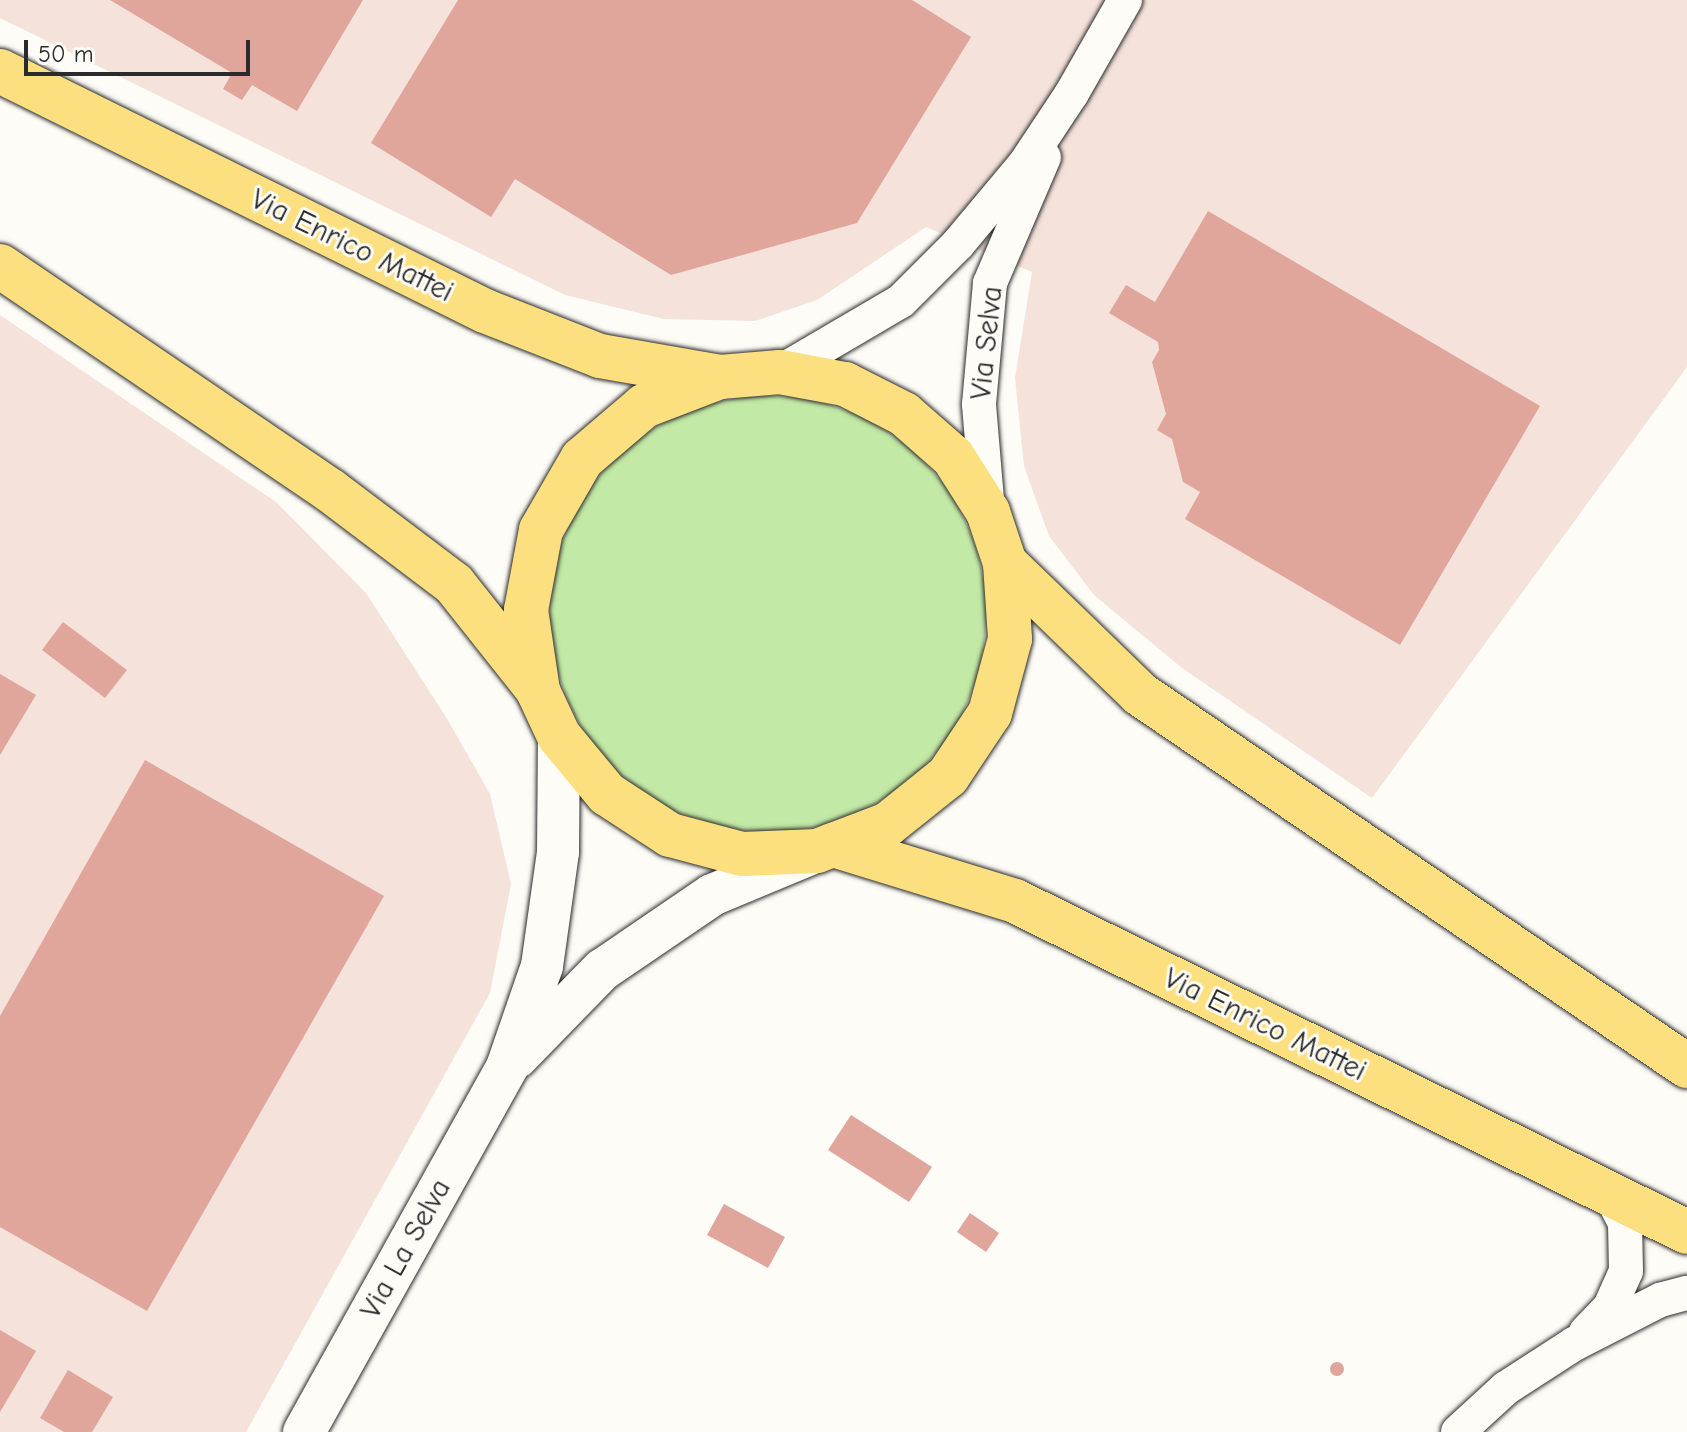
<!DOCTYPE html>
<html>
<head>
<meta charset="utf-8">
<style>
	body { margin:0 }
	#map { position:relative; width:1687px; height:1432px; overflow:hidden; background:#fdfcf7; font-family:"Comic Neue",sans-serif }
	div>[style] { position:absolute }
	.built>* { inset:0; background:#f4e2db }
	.green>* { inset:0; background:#c2e9a5 }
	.round { border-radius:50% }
	.building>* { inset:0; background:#e0a69b }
	.roads { filter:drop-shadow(0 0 2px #2b2b2b) drop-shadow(0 0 2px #2b2b2b) }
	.minor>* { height:34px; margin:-17px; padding:0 17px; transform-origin:17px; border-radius:17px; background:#fdfcf7 }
	.tertiary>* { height:42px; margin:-21px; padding:0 21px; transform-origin:21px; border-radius:21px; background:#fdfcf7 }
	.primary>* { height:44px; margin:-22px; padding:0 22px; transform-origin:22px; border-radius:22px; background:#fce080 }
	span { translate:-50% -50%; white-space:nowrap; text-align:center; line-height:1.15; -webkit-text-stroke:6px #fdfcf7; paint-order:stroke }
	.street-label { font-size:30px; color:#2b2b2b }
	.scale { position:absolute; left:24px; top:40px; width:226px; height:36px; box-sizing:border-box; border:4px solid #2b2b2b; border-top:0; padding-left:10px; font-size:24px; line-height:28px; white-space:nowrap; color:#2b2b2b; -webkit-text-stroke:6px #fdfcf7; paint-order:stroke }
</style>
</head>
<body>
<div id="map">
	<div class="built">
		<i style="clip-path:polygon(0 0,1687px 0,1687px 367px,1372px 798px,1182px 668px,1094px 595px,1049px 536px,1024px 466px,1015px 378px,1032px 272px,926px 227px,817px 300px,755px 321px,664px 319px,565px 295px,0 18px)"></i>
		<i style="clip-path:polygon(0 315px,276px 502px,366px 593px,446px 717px,490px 794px,511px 884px,490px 993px,246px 1432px,0 1432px)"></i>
	</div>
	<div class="green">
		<i class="round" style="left:550px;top:396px;width:436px;height:436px"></i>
	</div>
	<div class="building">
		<i style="clip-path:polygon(110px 0,363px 0,297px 111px,252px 85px,242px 100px,223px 89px,232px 73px)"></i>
		<i style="clip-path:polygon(458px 0,912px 0,971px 37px,857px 223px,671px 275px,515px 179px,491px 217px,371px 143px)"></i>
		<i style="clip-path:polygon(1208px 211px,1540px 406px,1400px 645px,1185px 519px,1200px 492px,1183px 482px,1172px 439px,1157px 430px,1166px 414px,1152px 362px,1159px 350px,1158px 342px,1109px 313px,1126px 285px,1155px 302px)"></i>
		<i style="clip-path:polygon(63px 622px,127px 670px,105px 698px,42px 650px)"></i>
		<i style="clip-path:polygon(0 674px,36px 695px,0 755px)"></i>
		<i style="clip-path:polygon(145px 760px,384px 896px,147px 1311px,0 1227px,0 1016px)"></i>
		<i style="clip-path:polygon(851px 1115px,932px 1167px,909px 1202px,828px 1150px)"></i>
		<i style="clip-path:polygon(724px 1204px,785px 1237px,768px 1268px,707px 1235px)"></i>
		<i style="clip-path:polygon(970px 1213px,999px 1233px,986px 1252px,957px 1232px)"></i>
		<i style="clip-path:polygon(0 1330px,36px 1351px,0 1412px)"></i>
		<i class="round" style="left:1330px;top:1362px;width:14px;height:14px"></i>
		<i style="clip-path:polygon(68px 1370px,113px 1397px,92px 1432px,64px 1432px,40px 1418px)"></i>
	</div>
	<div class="roads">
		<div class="minor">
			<i style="left:780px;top:372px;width:140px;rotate:-30.4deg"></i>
			<i style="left:901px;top:301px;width:81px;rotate:-45deg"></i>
			<i style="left:958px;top:244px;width:104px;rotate:-50.1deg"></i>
			<i style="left:1025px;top:164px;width:85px;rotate:-56.5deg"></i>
			<i style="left:1072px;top:93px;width:107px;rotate:-60.3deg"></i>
			<i style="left:988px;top:512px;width:108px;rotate:-94.8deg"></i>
			<i style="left:979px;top:404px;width:121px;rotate:-84.8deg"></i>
			<i style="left:990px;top:283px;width:137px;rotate:-66.8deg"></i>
			<i style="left:1586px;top:1332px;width:35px;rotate:-46deg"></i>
			<i style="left:1610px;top:1307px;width:39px;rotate:-66deg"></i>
			<i style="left:1626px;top:1271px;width:48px;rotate:-91.2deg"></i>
			<i style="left:1625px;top:1223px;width:29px;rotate:-117deg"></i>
			<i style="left:1458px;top:1432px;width:65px;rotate:-42.5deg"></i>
			<i style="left:1506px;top:1388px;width:81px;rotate:-32.9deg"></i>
			<i style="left:1574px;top:1344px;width:97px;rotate:-27.1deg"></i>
			<i style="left:1660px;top:1300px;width:28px;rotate:-15deg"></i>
		</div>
		<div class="tertiary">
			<i style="left:517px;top:1057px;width:122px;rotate:-45.7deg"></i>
			<i style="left:602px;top:970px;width:133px;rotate:-34.3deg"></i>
			<i style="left:712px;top:895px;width:106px;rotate:-22.7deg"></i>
			<i style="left:304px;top:1432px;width:418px;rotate:-60.9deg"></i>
			<i style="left:507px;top:1067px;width:107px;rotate:-70.9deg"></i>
			<i style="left:542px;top:966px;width:115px;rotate:-82deg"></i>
			<i style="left:558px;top:852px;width:116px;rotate:-89.5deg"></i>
		</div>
		<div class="primary">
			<i style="left:0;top:71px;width:541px;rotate:26.33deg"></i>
			<i style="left:485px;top:311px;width:123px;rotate:21.4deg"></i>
			<i style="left:600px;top:356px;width:122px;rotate:9.9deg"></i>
			<i style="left:720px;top:377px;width:60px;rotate:-4.8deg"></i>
			<i style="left:780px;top:372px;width:66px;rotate:10.5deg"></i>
			<i style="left:845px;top:384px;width:66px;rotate:27deg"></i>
			<i style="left:904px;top:414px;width:65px;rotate:41.3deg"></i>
			<i style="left:953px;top:457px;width:65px;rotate:57.5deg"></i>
			<i style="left:988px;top:512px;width:54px;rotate:71.6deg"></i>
			<i style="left:1005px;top:563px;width:76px;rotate:86.2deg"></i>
			<i style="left:1010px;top:639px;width:77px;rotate:105.1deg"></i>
			<i style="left:990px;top:713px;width:76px;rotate:123.7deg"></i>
			<i style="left:948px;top:776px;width:77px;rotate:141.3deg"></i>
			<i style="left:888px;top:824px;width:76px;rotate:159.2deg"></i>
			<i style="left:817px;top:851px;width:75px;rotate:177.7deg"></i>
			<i style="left:742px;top:854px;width:74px;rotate:-165.2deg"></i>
			<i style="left:670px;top:835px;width:75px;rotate:-146.9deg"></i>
			<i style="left:607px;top:794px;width:75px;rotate:-129.6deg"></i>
			<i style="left:559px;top:736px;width:50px;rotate:-115deg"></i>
			<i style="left:538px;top:691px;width:82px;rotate:-98.4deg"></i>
			<i style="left:526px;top:610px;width:81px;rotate:-79.4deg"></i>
			<i style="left:541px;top:530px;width:82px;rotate:-60deg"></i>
			<i style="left:582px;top:459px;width:82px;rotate:-40.5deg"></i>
			<i style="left:644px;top:406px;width:81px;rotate:-20.9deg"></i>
			<i style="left:0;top:266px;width:400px;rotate:34.2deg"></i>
			<i style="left:331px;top:491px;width:154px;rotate:37.1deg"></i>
			<i style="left:454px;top:584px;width:135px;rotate:51.6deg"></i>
			<i style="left:1005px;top:563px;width:188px;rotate:44.1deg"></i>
			<i style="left:1140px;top:694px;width:662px;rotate:34.22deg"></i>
			<i style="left:833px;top:845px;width:190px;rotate:17.1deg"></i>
			<i style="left:1015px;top:901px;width:749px;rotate:26.22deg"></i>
		</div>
	</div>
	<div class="street-label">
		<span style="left:352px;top:246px;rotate:26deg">Via Enrico Mattei</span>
		<span style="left:987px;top:343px;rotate:-84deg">Via Selva</span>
		<span style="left:1265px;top:1025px;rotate:26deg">Via Enrico Mattei</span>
		<span style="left:406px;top:1249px;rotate:-61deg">Via La Selva</span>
	</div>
	<div class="scale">50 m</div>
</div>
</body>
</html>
